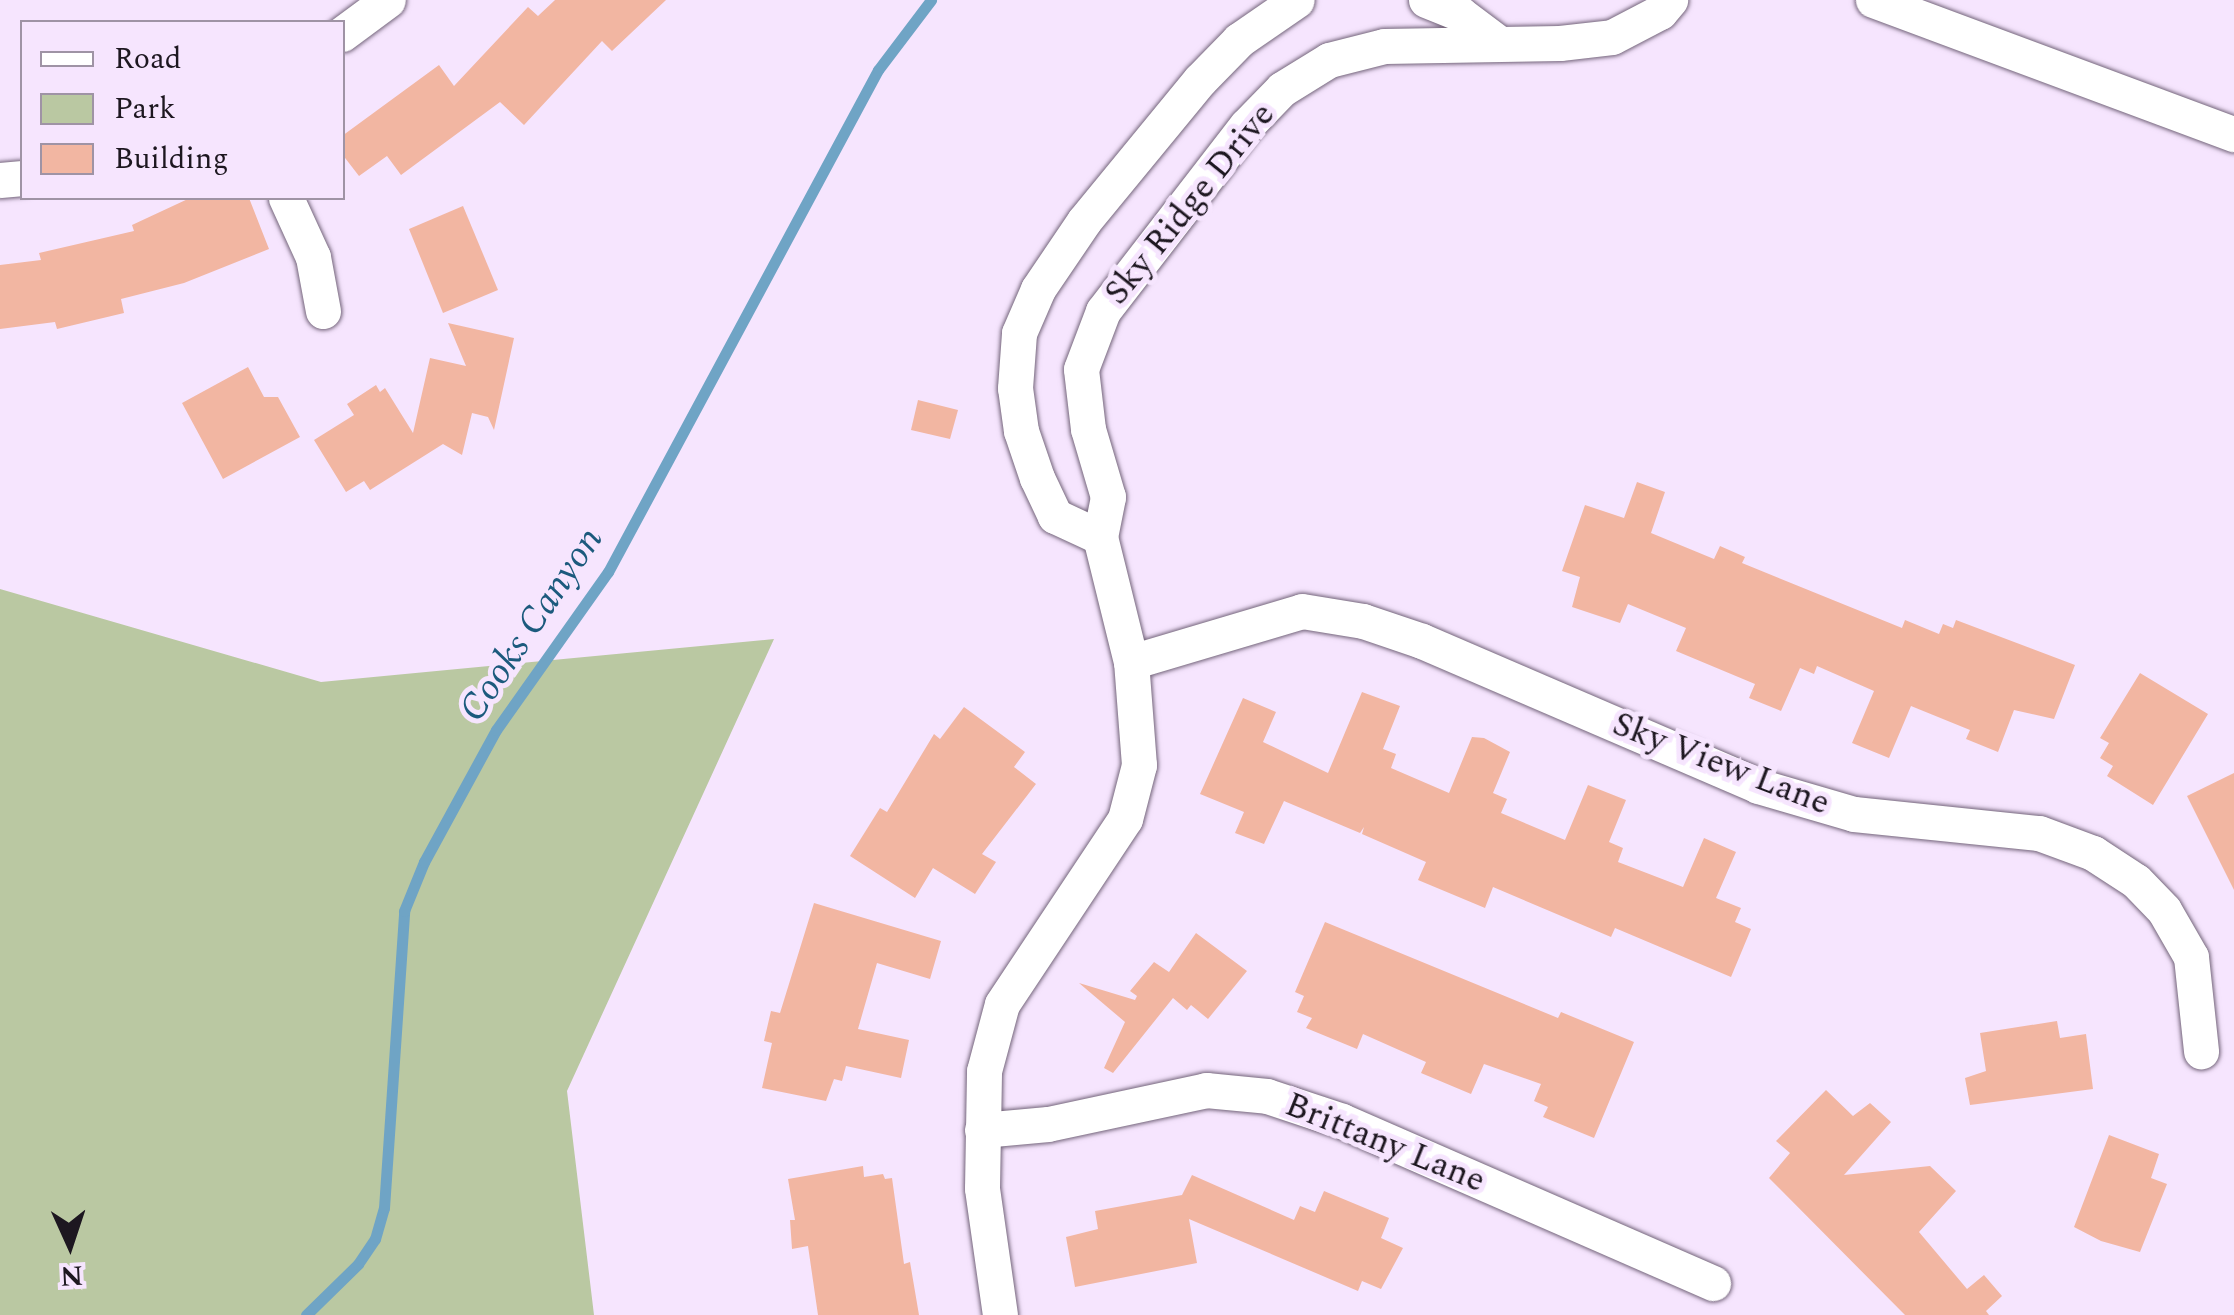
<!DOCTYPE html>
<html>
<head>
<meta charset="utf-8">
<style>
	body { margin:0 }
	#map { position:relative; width:2234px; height:1315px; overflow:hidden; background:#f6e5fe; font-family:Spectral,serif }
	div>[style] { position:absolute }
	.green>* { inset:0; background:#bac8a2 }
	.stream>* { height:11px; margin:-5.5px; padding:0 5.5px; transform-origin:5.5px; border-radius:5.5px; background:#6fa4c5 }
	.building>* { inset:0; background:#f2b6a2 }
	.roads { filter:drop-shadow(0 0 2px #74657b) drop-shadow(0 0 2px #74657b) }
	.minor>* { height:35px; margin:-17.5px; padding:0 17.5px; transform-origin:17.5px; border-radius:17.5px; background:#fff }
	span { translate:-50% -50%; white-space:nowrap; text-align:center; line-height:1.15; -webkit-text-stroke:10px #f6e5fe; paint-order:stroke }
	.street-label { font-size:35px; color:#1d1720 }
	.water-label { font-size:38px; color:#1c5a7d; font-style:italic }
	.legend { position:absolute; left:20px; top:20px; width:325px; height:180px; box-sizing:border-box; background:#f6e5fe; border:2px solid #9f93a5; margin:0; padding:12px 18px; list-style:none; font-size:30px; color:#1d1720 }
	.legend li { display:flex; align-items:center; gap:20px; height:50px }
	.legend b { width:50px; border:2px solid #9f93a5 }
	.north { position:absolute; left:20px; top:1195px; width:100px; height:100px; -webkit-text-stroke:8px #f6e5fe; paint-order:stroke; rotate:177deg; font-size:28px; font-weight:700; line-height:40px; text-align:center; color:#1d1720 }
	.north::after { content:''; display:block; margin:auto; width:35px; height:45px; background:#1d1720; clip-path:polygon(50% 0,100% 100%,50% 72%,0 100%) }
</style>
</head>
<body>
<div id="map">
	<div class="green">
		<i style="clip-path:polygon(0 589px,321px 682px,774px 639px,567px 1091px,594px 1315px,0 1315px)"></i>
	</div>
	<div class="stream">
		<i style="left:306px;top:1315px;width:73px;rotate:-44.4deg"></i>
		<i style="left:358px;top:1264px;width:30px;rotate:-56deg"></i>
		<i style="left:375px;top:1239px;width:32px;rotate:-74deg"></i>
		<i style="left:384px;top:1208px;width:298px;rotate:-86.1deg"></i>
		<i style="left:404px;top:911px;width:53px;rotate:-67.8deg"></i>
		<i style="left:424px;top:862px;width:150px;rotate:-61.4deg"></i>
		<i style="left:496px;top:730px;width:194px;rotate:-54.7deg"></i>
		<i style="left:608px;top:572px;width:570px;rotate:-61.73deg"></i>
		<i style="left:878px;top:70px;width:88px;rotate:-52.9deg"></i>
	</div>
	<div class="building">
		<i style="clip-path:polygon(555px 0,666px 0,612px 51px,602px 41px,524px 125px,500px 102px,401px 175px,387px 156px,359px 176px,342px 154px,342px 136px,439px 65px,454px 86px,528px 7px,538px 16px)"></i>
		<i style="clip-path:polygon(190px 198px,249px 198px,269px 249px,184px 283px,121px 299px,124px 313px,57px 329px,55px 322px,0 329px,0 265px,41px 260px,39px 253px,134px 231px,132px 225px)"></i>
		<i style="clip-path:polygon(463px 206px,498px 290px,443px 313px,409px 229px)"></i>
		<i style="clip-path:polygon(448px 323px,514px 338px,494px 430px,488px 417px,472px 413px,462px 455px,443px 444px,370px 490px,364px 481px,346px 492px,314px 440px,354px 415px,347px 404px,376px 385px,380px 392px,385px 388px,413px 433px,430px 358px,466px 366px)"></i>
		<i style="clip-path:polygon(248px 367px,264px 397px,278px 397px,300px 437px,223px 479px,182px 403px)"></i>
		<i style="clip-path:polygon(918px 400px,958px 410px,950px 439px,911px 430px)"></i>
		<i style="clip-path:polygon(1637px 482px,1665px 492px,1651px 533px,1714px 559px,1720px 546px,1745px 557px,1742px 563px,1902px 628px,1905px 620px,1939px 634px,1943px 624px,1953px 628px,1956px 620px,2075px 665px,2054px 719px,2014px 710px,1998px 752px,1966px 739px,1970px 730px,1911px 706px,1889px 758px,1852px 743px,1874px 691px,1817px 666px,1814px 674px,1800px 668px,1781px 711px,1749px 698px,1755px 684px,1676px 651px,1686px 628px,1628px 604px,1620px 623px,1572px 607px,1580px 577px,1562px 571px,1585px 505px,1624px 518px)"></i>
		<i style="clip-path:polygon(2140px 673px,2208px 714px,2153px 805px,2107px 776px,2113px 766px,2100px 758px,2109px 743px,2100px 738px)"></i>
		<i style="clip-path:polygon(1362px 692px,1400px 706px,1383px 749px,1396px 754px,1391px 768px,1449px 793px,1472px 737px,1484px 738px,1510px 752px,1493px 793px,1507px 799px,1501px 813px,1565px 840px,1588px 785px,1626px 800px,1609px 842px,1623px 848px,1618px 862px,1683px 887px,1704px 838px,1736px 852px,1716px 898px,1741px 908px,1735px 922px,1751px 929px,1731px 977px,1615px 928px,1611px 937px,1493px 887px,1485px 908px,1418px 880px,1426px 862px,1362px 834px,1364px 827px,1360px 833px,1284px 801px,1264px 844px,1235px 833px,1244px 812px,1200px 794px,1243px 698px,1276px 712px,1263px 742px,1328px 773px)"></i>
		<i style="clip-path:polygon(964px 707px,1025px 752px,1014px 767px,1036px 784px,982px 854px,996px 862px,975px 894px,933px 868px,915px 898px,850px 856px,880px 808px,887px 812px,934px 734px,940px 739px)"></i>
		<i style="clip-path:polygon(2234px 773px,2234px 890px,2187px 796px)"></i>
		<i style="clip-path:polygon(814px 903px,941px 941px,930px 979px,877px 963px,858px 1029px,909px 1040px,901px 1078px,846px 1066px,842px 1081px,834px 1079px,826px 1101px,762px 1088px,772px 1043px,764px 1041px,771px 1011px,780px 1013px)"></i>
		<i style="clip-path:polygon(1325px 922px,1558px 1018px,1561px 1012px,1634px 1042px,1594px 1138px,1543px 1117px,1548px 1107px,1534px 1101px,1541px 1084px,1484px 1064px,1471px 1094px,1421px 1073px,1426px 1062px,1363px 1034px,1357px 1049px,1306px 1028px,1312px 1018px,1297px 1012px,1304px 996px,1295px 992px)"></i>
		<i style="clip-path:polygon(1196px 933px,1247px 971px,1208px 1019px,1191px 1005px,1187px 1010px,1173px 998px,1113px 1073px,1104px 1068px,1125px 1022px,1079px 983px,1135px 1000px,1137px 996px,1130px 991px,1154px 962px,1169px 972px)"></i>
		<i style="clip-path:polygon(2057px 1021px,2060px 1038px,2086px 1034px,2093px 1089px,1970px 1105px,1965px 1078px,1986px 1071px,1980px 1033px)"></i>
		<i style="clip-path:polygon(1826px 1090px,1853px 1116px,1870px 1103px,1891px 1122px,1844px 1175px,1930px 1166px,1956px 1191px,1919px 1232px,1967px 1289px,1984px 1275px,2002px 1296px,1986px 1311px,1989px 1315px,1905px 1315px,1769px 1178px,1790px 1153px,1776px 1141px)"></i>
		<i style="clip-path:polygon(2109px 1135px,2159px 1154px,2151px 1178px,2167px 1184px,2140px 1252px,2101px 1241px,2074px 1227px)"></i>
		<i style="clip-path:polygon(863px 1166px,864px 1177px,883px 1174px,885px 1179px,892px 1178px,904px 1264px,910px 1262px,919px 1315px,818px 1315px,808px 1246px,792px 1249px,790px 1220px,795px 1220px,788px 1179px)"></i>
		<i style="clip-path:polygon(1192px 1175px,1294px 1220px,1300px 1206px,1315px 1212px,1324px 1191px,1389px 1218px,1381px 1238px,1403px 1248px,1381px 1289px,1362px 1281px,1358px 1291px,1189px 1219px,1197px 1263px,1075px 1287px,1066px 1237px,1098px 1229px,1095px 1211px,1182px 1195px)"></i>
	</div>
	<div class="roads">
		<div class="minor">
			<i style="left:1426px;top:0;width:37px;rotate:22deg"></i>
			<i style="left:1460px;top:14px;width:45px;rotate:36.9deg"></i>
			<i style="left:1873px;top:0;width:385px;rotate:20.4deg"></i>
			<i style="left:342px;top:34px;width:57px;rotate:-36.5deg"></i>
			<i style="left:0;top:180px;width:22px;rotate:-5deg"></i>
			<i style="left:286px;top:198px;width:65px;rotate:65.4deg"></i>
			<i style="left:313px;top:257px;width:55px;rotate:79.5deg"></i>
			<i style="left:1100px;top:537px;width:50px;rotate:-155deg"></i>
			<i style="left:1055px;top:516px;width:42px;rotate:-115.3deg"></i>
			<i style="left:1037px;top:478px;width:50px;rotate:-108.8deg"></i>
			<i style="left:1021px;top:431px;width:43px;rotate:-97.9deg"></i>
			<i style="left:1015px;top:388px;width:55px;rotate:-85.8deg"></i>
			<i style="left:1019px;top:333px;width:48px;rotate:-66.6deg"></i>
			<i style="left:1038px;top:289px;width:82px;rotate:-55.9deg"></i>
			<i style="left:1084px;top:221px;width:183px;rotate:-50.6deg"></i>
			<i style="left:1200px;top:80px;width:56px;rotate:-45.7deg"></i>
			<i style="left:1239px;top:40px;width:70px;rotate:-34.6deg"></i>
			<i style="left:1131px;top:662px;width:178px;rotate:-16.6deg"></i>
			<i style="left:1302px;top:611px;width:62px;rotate:9.3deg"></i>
			<i style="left:1363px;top:621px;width:62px;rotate:18.7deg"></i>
			<i style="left:1422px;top:641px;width:366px;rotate:23.3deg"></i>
			<i style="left:1758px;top:786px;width:100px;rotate:16.3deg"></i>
			<i style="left:1854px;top:814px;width:186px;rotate:5.9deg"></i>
			<i style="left:2039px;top:833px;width:58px;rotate:20.3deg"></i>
			<i style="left:2093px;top:853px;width:51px;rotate:33.1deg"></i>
			<i style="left:2136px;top:881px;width:40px;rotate:46deg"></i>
			<i style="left:2164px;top:910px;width:54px;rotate:60.1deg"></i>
			<i style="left:2191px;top:957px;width:95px;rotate:83.9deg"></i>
			<i style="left:982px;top:1130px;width:66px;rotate:-5.2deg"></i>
			<i style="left:1048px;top:1124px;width:162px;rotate:-12.1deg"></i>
			<i style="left:1206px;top:1090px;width:61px;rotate:5.6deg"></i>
			<i style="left:1267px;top:1096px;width:79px;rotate:18.4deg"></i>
			<i style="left:1342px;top:1121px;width:405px;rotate:23.6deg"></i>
			<i style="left:1000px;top:1315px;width:128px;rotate:-98.1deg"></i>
			<i style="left:982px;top:1188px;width:117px;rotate:-89deg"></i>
			<i style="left:984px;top:1071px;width:69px;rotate:-75deg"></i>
			<i style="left:1002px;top:1004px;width:222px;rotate:-56.4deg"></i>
			<i style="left:1125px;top:819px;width:56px;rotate:-75.5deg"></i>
			<i style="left:1139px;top:765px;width:103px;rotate:-94.4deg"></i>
			<i style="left:1131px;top:662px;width:129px;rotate:-103.9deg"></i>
			<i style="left:1100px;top:537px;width:41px;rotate:-78.7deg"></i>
			<i style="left:1108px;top:497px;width:71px;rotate:-106.4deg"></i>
			<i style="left:1088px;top:429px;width:60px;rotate:-96.7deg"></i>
			<i style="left:1081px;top:369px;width:62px;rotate:-69.2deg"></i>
			<i style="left:1103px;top:311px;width:235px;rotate:-52.3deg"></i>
			<i style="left:1247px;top:125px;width:50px;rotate:-45.8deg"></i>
			<i style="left:1282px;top:89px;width:55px;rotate:-31.7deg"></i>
			<i style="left:1329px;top:60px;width:57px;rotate:-14.3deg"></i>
			<i style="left:1384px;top:46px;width:176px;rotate:-1deg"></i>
			<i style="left:1560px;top:43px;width:52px;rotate:-6.6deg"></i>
			<i style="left:1612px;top:37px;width:54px;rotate:-27.5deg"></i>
			<i style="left:1660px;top:12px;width:16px;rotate:-50deg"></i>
		</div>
	</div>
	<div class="street-label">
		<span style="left:1190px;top:204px;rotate:-51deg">Sky Ridge Drive</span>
		<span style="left:1721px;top:764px;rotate:21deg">Sky View Lane</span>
		<span style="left:1385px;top:1143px;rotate:22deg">Brittany Lane</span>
	</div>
	<div class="water-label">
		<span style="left:532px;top:625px;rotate:-56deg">Cooks Canyon</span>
	</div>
	<ul class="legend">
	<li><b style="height:12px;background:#fff"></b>Road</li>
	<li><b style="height:28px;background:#bac8a2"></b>Park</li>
	<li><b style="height:28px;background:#f2b6a2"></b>Building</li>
	</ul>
	<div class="north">N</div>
</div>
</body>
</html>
